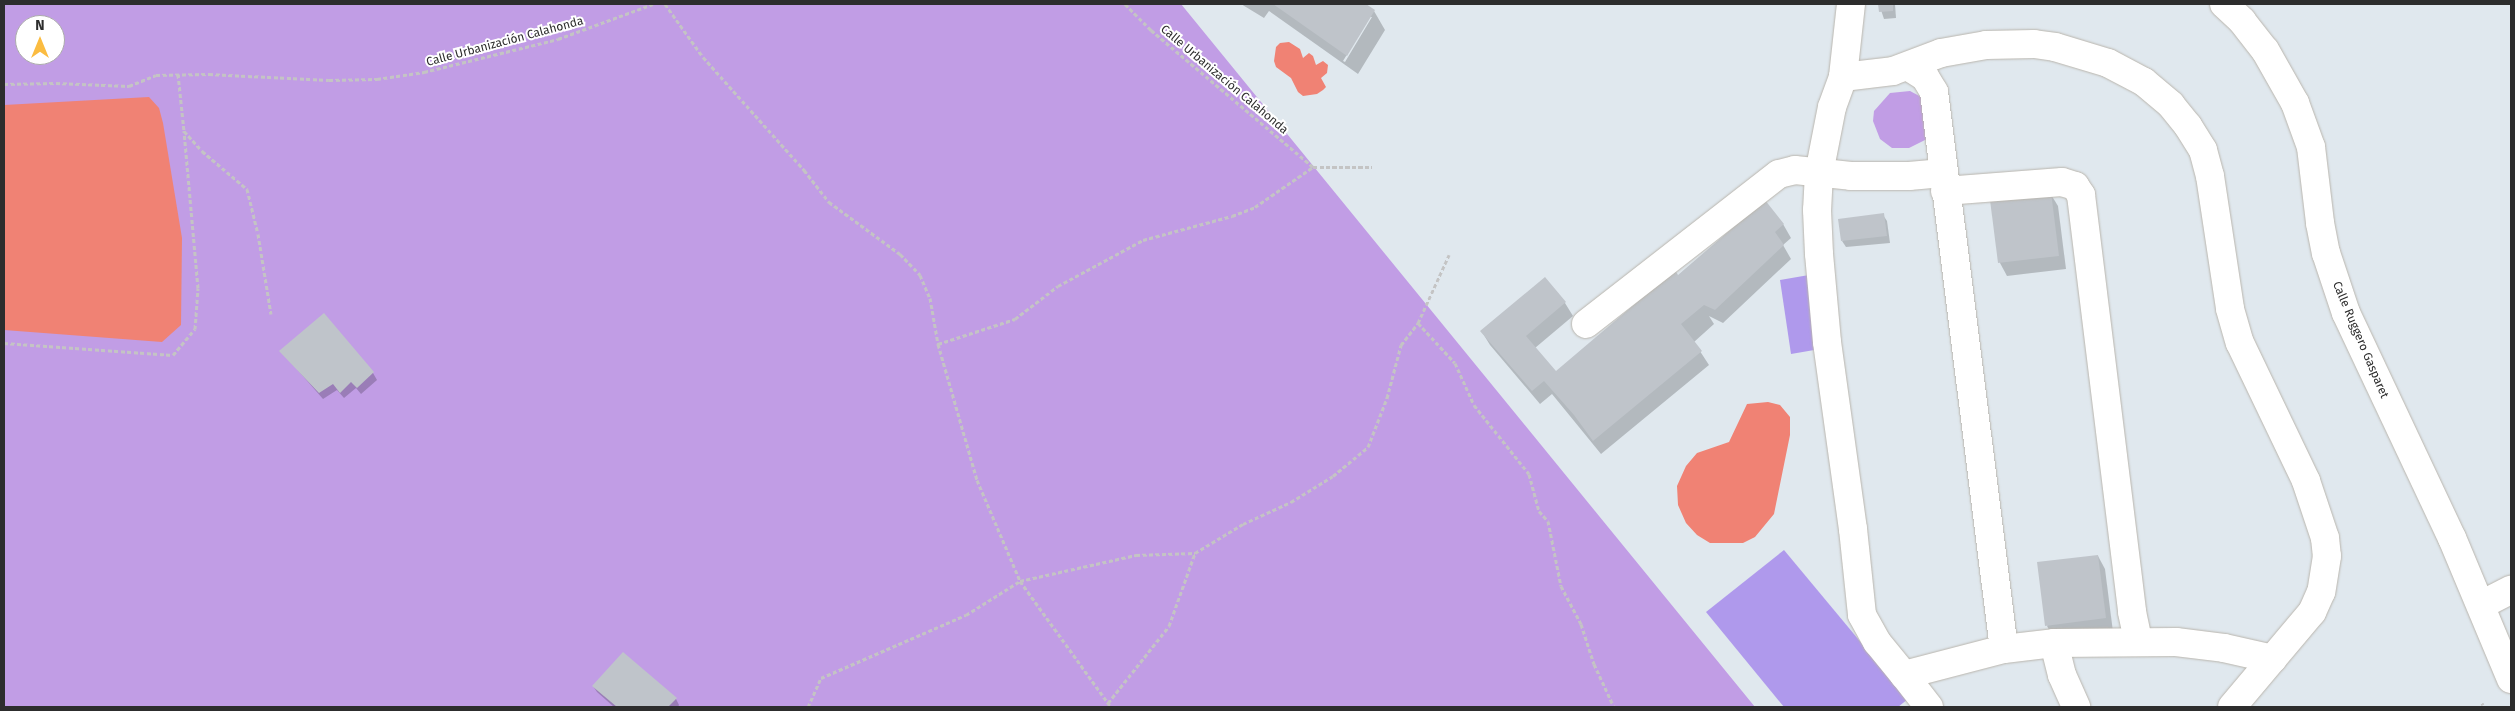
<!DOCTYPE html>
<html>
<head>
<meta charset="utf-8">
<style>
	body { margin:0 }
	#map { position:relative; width:2515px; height:711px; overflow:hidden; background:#e0e8ee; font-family:"Fira Sans",sans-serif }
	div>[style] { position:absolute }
	.green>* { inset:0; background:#c19de5 }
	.pitch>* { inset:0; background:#af99ec }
	.water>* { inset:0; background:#f08274 }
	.shadow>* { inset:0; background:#0003 }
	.building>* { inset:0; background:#bfc4ca }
	.path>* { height:3px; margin-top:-1.5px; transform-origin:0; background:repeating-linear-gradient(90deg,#c4c4c4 0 4px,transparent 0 6.5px) }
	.roads { filter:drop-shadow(0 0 1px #b9b5ad) drop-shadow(0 0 1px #b9b5ad) }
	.minor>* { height:28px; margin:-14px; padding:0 14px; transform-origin:14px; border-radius:14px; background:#fff }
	span { translate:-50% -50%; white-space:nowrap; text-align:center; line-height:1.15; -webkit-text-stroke:4px #fff; paint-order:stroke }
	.street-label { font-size:12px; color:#2d2d2d }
	.frame { position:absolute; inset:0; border:5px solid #2d2d2d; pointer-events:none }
	.north { position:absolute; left:15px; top:15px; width:50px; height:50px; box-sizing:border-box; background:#fff; border:1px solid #ababab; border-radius:50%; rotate:0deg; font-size:14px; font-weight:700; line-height:20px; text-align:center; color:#2d2d2d }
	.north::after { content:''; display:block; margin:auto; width:18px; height:22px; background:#fbbc41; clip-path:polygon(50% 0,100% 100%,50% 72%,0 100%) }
</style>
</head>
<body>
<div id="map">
	<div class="green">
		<i style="clip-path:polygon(evenodd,4px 4px,1181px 4px,1755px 707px,4px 707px,4px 4px,25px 25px,55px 25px,55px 55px,25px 55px,25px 25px)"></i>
		<i style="clip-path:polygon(1910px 91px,1927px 100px,1927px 139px,1909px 148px,1892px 148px,1880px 139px,1873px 121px,1874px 111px,1890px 93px)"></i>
	</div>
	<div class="pitch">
		<i style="clip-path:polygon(1809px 275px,1820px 349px,1791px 354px,1780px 280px)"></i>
		<i style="clip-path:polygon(1784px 550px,1908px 699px,1898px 707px,1784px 707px,1706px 612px)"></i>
	</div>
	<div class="water">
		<i style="clip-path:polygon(1289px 42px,1300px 49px,1303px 58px,1309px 53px,1313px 56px,1316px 65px,1323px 61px,1328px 65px,1327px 73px,1321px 78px,1326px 87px,1323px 90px,1317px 94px,1303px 96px,1298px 92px,1291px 78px,1276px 67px,1274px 61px,1276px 47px,1280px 43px)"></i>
		<i style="clip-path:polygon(149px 97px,159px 108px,163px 123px,182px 238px,181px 325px,162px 342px,4px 330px,4px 105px)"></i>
		<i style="clip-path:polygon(1768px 402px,1780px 405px,1790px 417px,1790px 435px,1774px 514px,1755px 537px,1743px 543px,1710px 543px,1697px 535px,1686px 523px,1678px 505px,1677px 486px,1686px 466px,1697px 453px,1729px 442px,1747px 404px)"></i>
	</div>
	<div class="shadow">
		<i style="clip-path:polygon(evenodd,1241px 4px,1364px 4px,1374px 11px,1385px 30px,1358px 74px,1269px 11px,1264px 18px,1241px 4px,1370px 17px,1372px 17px,1345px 62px,1343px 61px,1370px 17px)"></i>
		<i style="clip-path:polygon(1879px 4px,1895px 4px,1896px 18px,1884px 19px)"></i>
		<i style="clip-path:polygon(2050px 193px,2058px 206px,2066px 269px,2007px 276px,2000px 263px,1991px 201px)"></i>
		<i style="clip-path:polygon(1883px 215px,1887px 221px,1890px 243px,1846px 247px,1842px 241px)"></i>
		<i style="clip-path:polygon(1783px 224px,1791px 238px,1783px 245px,1791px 259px,1723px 323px,1709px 316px,1714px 324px,1694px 342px,1709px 365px,1601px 454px,1552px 394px,1540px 404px,1490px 345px,1482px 332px,1545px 279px,1565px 303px,1573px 316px,1535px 348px,1556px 373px,1678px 276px)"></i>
		<i style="clip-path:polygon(281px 351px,373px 373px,377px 380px,361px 394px,356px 388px,344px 398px,337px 390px,323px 399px)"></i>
		<i style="clip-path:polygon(2098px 556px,2105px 569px,2113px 632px,2054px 639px,2047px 626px)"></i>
		<i style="clip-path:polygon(593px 686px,676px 699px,679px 705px,678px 707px,614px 707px,597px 692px)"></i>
	</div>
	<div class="building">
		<i style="clip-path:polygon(1273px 4px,1366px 4px,1375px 10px,1347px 56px)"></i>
		<i style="clip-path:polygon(1878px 4px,1893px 4px,1893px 11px,1879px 12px)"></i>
		<i style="clip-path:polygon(2051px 192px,2059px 256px,1998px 263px,1990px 200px)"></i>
		<i style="clip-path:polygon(1765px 200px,1784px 224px,1775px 232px,1784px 245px,1715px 310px,1704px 305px,1681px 324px,1702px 351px,1593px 441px,1574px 415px,1544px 381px,1532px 391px,1480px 331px,1545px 277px,1566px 302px,1526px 336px,1556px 371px,1675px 270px,1678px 275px)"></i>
		<i style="clip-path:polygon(1884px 213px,1887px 236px,1841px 241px,1838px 219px)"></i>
		<i style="clip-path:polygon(324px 313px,374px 372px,357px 388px,351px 382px,340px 393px,333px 384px,319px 393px,279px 351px)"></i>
		<i style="clip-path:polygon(2098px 555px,2106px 618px,2045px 626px,2037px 562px)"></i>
		<i style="clip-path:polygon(623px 652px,677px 698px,668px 707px,617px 707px,592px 686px)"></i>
	</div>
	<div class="path">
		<i style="left:665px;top:4px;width:65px;rotate:54.4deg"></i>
		<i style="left:703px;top:57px;width:152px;rotate:48.2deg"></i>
		<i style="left:804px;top:170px;width:41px;rotate:52deg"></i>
		<i style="left:829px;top:202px;width:88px;rotate:36.2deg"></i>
		<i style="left:900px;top:254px;width:29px;rotate:46deg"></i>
		<i style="left:920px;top:275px;width:25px;rotate:67deg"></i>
		<i style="left:930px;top:298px;width:47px;rotate:80.1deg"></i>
		<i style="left:938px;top:344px;width:141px;rotate:74deg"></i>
		<i style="left:977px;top:480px;width:110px;rotate:66.9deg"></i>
		<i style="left:1020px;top:581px;width:155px;rotate:54.2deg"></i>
		<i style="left:1125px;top:4px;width:37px;rotate:45deg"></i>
		<i style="left:1151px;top:30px;width:212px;rotate:40.2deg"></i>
		<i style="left:1313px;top:167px;width:59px"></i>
		<i style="left:178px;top:74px;width:57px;rotate:84deg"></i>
		<i style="left:184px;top:131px;width:27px;rotate:48deg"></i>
		<i style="left:202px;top:151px;width:59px;rotate:40.2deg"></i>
		<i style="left:247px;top:189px;width:46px;rotate:76.3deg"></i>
		<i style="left:258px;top:234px;width:81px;rotate:80.8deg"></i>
		<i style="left:4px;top:84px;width:52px;rotate:-1.1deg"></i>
		<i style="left:56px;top:83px;width:73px;rotate:2.4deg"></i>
		<i style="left:129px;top:86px;width:29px;rotate:-22deg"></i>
		<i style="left:156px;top:75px;width:53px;rotate:-1.1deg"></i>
		<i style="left:209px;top:74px;width:120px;rotate:2.9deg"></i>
		<i style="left:329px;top:80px;width:48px;rotate:-1.2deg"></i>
		<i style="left:377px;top:79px;width:48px;rotate:-8.5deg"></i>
		<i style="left:424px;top:72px;width:138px;rotate:-13.8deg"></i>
		<i style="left:558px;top:39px;width:101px;rotate:-20.2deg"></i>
		<i style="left:1418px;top:323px;width:54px;rotate:47.2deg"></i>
		<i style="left:1455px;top:363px;width:46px;rotate:65.7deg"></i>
		<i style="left:1474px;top:405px;width:88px;rotate:51.4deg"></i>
		<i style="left:1529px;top:474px;width:38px;rotate:75deg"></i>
		<i style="left:1539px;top:511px;width:13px;rotate:48deg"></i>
		<i style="left:1548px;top:521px;width:66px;rotate:78.7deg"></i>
		<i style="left:1561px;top:586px;width:43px;rotate:62.2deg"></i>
		<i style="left:1581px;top:624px;width:42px;rotate:72deg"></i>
		<i style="left:1594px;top:664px;width:47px;rotate:65.1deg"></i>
		<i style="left:4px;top:343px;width:169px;rotate:4.1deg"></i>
		<i style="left:173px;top:355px;width:34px;rotate:-50deg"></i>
		<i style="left:195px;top:329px;width:41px;rotate:-85.8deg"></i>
		<i style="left:198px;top:288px;width:158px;rotate:-95.1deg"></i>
		<i style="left:938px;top:344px;width:81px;rotate:-18deg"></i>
		<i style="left:1015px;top:319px;width:54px;rotate:-37.5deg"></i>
		<i style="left:1058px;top:286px;width:97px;rotate:-28.4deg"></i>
		<i style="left:1143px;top:240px;width:92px;rotate:-15.1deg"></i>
		<i style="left:1232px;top:216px;width:25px;rotate:-21deg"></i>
		<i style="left:1255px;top:207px;width:70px;rotate:-34.6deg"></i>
		<i style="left:1108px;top:703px;width:98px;rotate:-51.6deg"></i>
		<i style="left:1169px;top:626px;width:77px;rotate:-70.4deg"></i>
		<i style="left:2482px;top:703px;width:2px;rotate:63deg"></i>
		<i style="left:808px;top:707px;width:32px;rotate:-66deg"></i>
		<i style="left:821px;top:678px;width:158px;rotate:-23.5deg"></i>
		<i style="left:966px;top:615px;width:64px;rotate:-32.2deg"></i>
		<i style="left:1020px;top:581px;width:119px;rotate:-12.6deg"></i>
		<i style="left:1136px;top:555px;width:59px;rotate:-1.9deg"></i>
		<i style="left:1195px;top:553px;width:56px;rotate:-31.1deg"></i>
		<i style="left:1243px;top:524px;width:53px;rotate:-24.6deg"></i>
		<i style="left:1291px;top:502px;width:49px;rotate:-31.8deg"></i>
		<i style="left:1333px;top:476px;width:45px;rotate:-39.6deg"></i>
		<i style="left:1368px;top:447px;width:53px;rotate:-68.8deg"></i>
		<i style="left:1387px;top:398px;width:55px;rotate:-75.2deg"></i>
		<i style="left:1401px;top:345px;width:28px;rotate:-52deg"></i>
		<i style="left:1418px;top:323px;width:75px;rotate:-65.5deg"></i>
	</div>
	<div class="roads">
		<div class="minor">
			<i style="left:1851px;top:4px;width:73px;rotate:96.3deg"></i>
			<i style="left:1843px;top:77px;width:32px;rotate:110deg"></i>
			<i style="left:1832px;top:107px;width:67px;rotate:101.1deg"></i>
			<i style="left:1819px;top:173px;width:37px;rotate:93deg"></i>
			<i style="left:1817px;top:210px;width:44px;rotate:87.4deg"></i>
			<i style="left:1819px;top:254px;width:88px;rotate:84.8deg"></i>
			<i style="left:1827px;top:342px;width:189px;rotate:82.1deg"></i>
			<i style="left:1853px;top:529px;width:86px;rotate:84deg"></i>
			<i style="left:1862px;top:615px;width:31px;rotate:61deg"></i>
			<i style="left:1877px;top:642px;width:43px;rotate:50.7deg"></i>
			<i style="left:2224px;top:4px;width:25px;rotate:43deg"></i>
			<i style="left:2242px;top:21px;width:37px;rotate:52deg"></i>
			<i style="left:2265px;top:50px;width:61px;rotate:60.5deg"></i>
			<i style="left:2295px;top:103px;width:47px;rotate:70deg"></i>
			<i style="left:2311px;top:147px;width:77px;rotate:83.2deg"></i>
			<i style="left:2320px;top:223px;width:31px;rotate:79deg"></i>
			<i style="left:2326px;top:253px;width:63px;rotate:71.6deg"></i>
			<i style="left:2346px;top:313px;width:249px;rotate:64.8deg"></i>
			<i style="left:2452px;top:538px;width:153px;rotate:67.3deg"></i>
			<i style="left:1909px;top:67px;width:19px;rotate:32deg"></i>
			<i style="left:1925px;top:77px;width:17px;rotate:59deg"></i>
			<i style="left:1934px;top:92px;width:561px;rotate:82.84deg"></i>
			<i style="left:2004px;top:649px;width:50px;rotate:-6.8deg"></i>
			<i style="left:2054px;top:643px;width:122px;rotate:-0.5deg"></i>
			<i style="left:2176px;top:642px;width:48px;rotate:7.1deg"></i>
			<i style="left:2224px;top:648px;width:50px;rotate:12.7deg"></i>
			<i style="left:1843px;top:77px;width:50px;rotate:-6.8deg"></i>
			<i style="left:1893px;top:71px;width:51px;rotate:-20.6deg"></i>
			<i style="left:1941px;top:53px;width:46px;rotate:-10.1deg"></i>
			<i style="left:1986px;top:45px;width:48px;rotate:-1.2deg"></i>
			<i style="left:2034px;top:44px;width:21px;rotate:8deg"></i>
			<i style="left:2055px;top:47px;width:55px;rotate:16.8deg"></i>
			<i style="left:2108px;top:63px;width:41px;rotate:27.8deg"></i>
			<i style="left:2144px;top:82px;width:35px;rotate:40deg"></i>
			<i style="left:2171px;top:105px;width:27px;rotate:51deg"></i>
			<i style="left:2188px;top:126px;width:28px;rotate:58deg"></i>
			<i style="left:2203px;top:150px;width:27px;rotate:75deg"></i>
			<i style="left:2210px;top:176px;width:134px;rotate:81.4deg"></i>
			<i style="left:2230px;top:309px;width:35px;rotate:74deg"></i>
			<i style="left:2240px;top:343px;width:153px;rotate:64.4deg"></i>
			<i style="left:2306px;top:481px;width:60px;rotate:71.6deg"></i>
			<i style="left:2325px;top:538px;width:18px;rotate:84deg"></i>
			<i style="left:2327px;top:556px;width:36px;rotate:99deg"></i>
			<i style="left:2321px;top:592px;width:22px;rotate:114deg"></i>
			<i style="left:2312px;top:612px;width:124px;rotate:130.1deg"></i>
			<i style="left:1945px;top:191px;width:117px;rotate:-4.4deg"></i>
			<i style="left:2062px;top:182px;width:14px;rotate:17deg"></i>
			<i style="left:2075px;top:186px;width:11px;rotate:56deg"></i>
			<i style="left:2081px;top:195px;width:420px;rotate:83deg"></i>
			<i style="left:2132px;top:612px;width:30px;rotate:78deg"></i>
			<i style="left:1586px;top:324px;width:244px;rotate:-37.9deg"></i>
			<i style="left:1779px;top:174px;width:16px;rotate:-14deg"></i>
			<i style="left:1795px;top:170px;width:56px;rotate:6.1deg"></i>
			<i style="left:1851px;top:176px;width:58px"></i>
			<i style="left:1909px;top:176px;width:34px;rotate:-5deg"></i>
			<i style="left:2481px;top:605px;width:34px;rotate:-27deg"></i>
			<i style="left:2054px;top:643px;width:33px;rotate:76deg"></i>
			<i style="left:2062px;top:675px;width:35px;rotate:66deg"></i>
			<i style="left:1929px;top:707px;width:41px;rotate:-128deg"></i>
			<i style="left:1904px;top:675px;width:103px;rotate:-14.6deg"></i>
		</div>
	</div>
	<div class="street-label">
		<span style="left:505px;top:42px;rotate:-15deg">Calle Urbanización Calahonda</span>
		<span style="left:1224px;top:80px;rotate:40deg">Calle Urbanización Calahonda</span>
		<span style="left:2360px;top:340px;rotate:67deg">Calle Ruggero Gasparet</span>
	</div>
	<div class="frame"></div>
	<div class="north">N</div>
</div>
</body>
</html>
